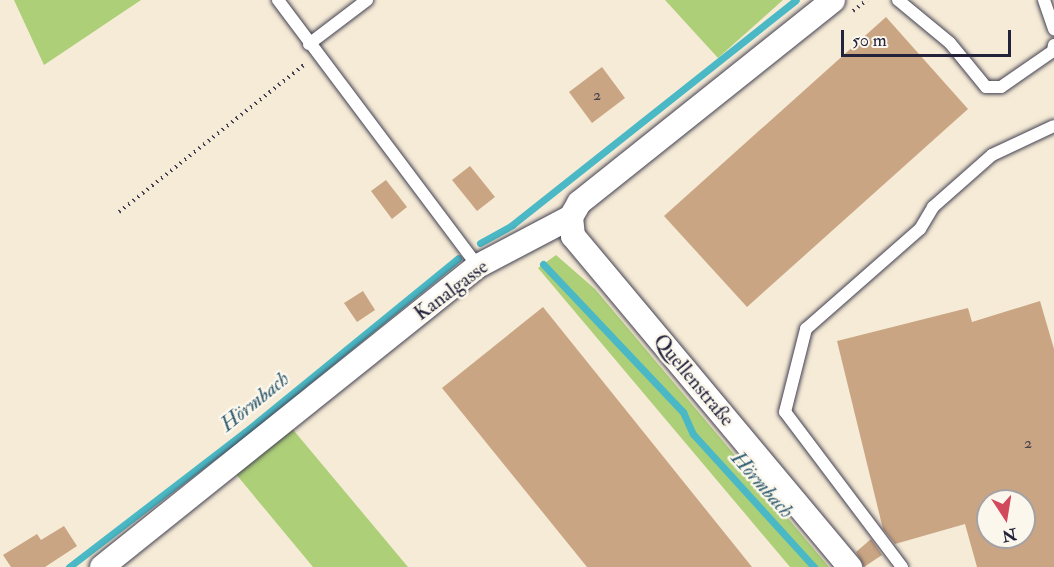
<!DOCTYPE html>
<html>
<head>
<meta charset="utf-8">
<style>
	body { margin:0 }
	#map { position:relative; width:1054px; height:567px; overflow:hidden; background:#f6ebd6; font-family:"IM FELL Double Pica",serif }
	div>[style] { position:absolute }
	.green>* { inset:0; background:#adcf78 }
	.stream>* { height:7px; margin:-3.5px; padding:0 3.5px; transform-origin:3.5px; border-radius:3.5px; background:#4ab8c5 }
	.building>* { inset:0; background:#c9a583 }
	.path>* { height:4px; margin-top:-2px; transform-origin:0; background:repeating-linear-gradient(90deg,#424052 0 1.5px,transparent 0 6px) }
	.roads { filter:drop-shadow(0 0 2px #424052) drop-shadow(0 0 2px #424052) }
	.lane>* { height:12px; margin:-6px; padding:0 6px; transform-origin:6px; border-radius:6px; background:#fff }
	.street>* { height:24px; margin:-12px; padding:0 12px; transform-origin:12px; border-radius:12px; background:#fff }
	span { translate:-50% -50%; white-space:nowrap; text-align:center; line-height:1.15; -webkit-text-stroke:5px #fbf7ec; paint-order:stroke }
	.number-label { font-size:16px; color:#4c434d }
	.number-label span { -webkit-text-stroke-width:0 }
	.street-label { font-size:20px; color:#22223b }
	.water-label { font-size:21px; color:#325e72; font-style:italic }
	.north { position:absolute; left:976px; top:489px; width:60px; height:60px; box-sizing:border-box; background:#fbf7ec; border:2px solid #a4a2a5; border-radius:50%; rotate:168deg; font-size:16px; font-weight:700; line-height:24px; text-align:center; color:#22223b }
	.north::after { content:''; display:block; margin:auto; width:21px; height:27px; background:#d1495b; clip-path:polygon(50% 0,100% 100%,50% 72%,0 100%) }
	.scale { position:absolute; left:841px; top:30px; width:170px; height:27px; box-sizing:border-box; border:3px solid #22223b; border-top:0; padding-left:8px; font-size:18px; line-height:21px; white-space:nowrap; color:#22223b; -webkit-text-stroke:4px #fbf7ec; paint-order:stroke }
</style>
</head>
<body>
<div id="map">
	<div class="green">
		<i style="clip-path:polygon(14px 0,141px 0,44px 65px)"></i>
		<i style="clip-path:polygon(665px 0,783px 0,718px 58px)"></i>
		<i style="clip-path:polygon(556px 255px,595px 289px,829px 567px,790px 567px,538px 268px)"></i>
		<i style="clip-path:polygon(290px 426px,408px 567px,313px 567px,235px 473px)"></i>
	</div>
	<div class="stream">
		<i style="left:480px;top:243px;width:37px;rotate:-29deg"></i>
		<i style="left:512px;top:225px;width:362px;rotate:-38.4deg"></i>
		<i style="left:543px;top:264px;width:204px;rotate:46.6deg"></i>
		<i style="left:683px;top:412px;width:24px;rotate:66deg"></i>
		<i style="left:693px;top:434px;width:180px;rotate:47.7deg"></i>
		<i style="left:69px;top:567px;width:222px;rotate:-37.5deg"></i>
		<i style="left:245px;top:432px;width:275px;rotate:-39.2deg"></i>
	</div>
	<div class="building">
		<i style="clip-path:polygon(886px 17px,968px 109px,747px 307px,664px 216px)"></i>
		<i style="clip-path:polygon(602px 67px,625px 98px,592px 123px,569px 92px)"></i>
		<i style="clip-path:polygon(470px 166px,495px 197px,477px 211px,452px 180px)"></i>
		<i style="clip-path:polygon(386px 180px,407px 207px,392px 219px,371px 191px)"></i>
		<i style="clip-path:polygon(363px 291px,375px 310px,357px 322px,344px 303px)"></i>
		<i style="clip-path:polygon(evenodd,1040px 301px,1054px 349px,1054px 567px,977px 567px,965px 524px,895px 544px,883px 529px,837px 341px,968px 308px,972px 322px,1040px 301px,988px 501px,1024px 501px,1024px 537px,988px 537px,988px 501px)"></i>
		<i style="clip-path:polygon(543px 307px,752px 567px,587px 567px,442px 388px)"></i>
		<i style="clip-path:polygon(64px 526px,77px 546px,45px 567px,11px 567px,3px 555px,37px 534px,41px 540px)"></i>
		<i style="clip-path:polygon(871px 539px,882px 555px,864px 567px,856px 552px)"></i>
	</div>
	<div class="path">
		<i style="left:853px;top:11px;width:18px;rotate:-38deg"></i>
		<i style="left:119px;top:212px;width:238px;rotate:-38.5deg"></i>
	</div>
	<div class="roads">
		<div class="lane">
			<i style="left:278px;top:0;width:333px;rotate:53.1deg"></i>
			<i style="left:898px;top:0;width:67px;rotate:39.6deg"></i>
			<i style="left:950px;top:43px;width:57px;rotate:50.7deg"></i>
			<i style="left:986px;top:87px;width:15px"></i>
			<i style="left:1001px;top:87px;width:63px;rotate:-34.7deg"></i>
			<i style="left:1053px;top:51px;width:6px;rotate:-81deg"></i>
			<i style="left:1044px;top:0;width:31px;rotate:71deg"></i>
			<i style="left:309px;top:44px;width:73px;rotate:-37.2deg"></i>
			<i style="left:902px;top:567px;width:194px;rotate:-127deg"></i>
			<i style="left:785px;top:412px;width:86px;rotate:-75.8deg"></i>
			<i style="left:806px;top:329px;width:152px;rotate:-41.3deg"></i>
			<i style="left:920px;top:229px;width:26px;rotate:-59deg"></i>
			<i style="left:933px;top:207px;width:79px;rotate:-41.4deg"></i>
			<i style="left:992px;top:155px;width:68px;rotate:-25.1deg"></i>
		</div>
		<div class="street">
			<i style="left:571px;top:217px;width:19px;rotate:84deg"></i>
			<i style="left:573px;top:236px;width:432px;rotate:50.1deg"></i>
			<i style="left:102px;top:567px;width:482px;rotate:-38.7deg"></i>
			<i style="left:478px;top:266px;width:105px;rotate:-27.8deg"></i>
			<i style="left:571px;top:217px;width:16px;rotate:-60deg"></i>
			<i style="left:579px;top:203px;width:325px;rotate:-38.6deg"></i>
		</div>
	</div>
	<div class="number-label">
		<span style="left:597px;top:95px">2</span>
		<span style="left:1028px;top:443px">2</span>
	</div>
	<div class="street-label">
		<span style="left:451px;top:290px;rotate:-37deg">Kanalgasse</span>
		<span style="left:694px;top:380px;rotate:50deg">Quellenstraße</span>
	</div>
	<div class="water-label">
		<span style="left:255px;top:402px;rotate:-39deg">Hörmbach</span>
		<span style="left:762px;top:485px;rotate:48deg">Hörmbach</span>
	</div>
	<div class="north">N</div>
	<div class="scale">50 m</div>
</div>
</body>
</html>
